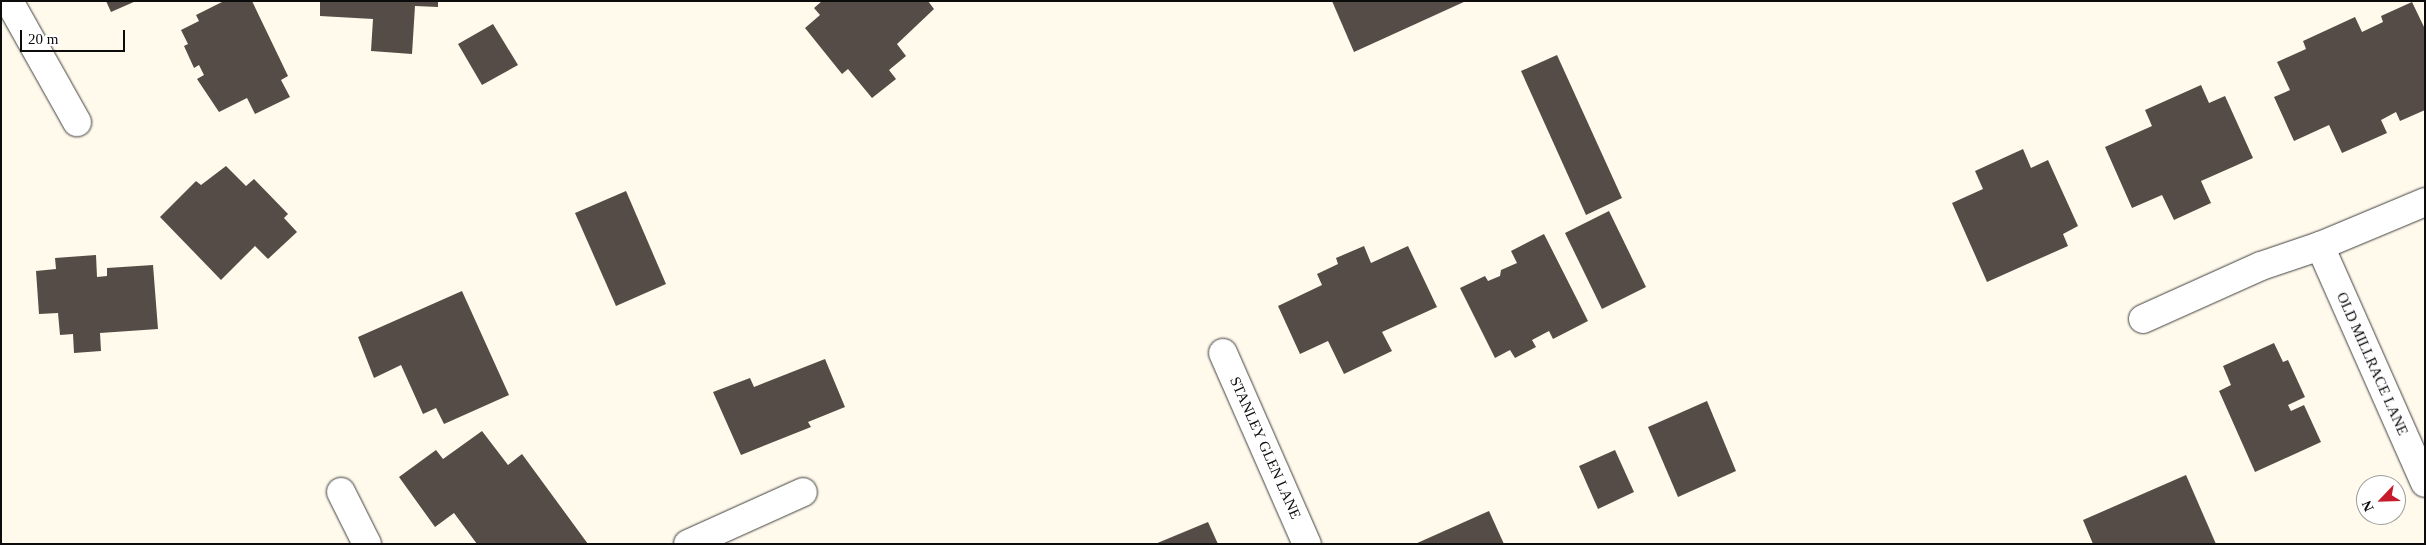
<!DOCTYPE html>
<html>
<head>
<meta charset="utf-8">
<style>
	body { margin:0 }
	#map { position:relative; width:2426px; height:545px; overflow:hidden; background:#fffaeb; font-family:"Times New Roman",serif }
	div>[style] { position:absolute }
	.building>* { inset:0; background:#554c47 }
	.roads { filter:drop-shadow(0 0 1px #3f3f3f) drop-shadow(0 0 1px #3f3f3f) }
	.street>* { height:28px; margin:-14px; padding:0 14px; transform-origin:14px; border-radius:14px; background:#fff }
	span { translate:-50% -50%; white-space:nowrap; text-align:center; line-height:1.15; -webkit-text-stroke:5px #fff; paint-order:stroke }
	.street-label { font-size:15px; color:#0c0c0c }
	.frame { position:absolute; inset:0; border:2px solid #0c0c0c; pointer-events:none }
	.north { position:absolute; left:2356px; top:475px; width:50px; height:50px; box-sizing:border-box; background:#fff; border:1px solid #9e9e9e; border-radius:50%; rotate:246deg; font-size:14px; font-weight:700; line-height:20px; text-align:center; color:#0c0c0c }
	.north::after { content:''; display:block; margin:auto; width:18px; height:22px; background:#c51b2a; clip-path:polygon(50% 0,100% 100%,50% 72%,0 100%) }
	.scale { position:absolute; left:20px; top:30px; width:105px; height:22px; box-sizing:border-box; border:2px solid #0c0c0c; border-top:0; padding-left:6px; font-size:15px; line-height:18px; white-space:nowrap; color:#0c0c0c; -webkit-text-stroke:4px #fff; paint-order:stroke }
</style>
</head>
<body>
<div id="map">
	<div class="building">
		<i style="clip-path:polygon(106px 1px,136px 1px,111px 12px)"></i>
		<i style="clip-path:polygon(224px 1px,252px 1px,288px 76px,281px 80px,290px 97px,255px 114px,247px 98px,219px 112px,197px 79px,204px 75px,199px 65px,194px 68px,184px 46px,188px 44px,181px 30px,199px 21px,196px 15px)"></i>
		<i style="clip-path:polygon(320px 1px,438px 1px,438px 7px,415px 6px,412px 54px,371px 51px,373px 19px,320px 16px)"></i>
		<i style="clip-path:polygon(822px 1px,928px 1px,934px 9px,897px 44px,906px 56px,889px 70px,896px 79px,872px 98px,848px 69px,842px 74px,805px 28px,820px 15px,814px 8px)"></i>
		<i style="clip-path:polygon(1332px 1px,1466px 1px,1354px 52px)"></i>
		<i style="clip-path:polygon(2412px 2px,2425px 29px,2425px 110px,2400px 121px,2396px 112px,2381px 120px,2387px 133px,2342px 153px,2329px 125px,2294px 141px,2274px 97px,2290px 90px,2277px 62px,2306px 49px,2303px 41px,2355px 17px,2362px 32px,2383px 22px,2381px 16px)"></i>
		<i style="clip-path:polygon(493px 24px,518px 65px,482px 85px,458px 44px)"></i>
		<i style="clip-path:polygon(1557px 55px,1622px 198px,1586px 215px,1521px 71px)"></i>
		<i style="clip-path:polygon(2201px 85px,2209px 103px,2225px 96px,2253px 158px,2201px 181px,2211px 203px,2174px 220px,2162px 195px,2132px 208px,2105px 147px,2152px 126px,2145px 110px)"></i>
		<i style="clip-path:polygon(2023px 149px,2031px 168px,2048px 160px,2078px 226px,2063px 234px,2068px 246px,1987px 282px,1952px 203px,1983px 189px,1975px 171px)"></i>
		<i style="clip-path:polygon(226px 166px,246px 186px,254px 179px,288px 214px,284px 218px,297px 232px,268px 259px,255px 246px,221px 280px,160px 217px,196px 181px,201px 185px)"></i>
		<i style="clip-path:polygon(626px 191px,666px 284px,616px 306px,575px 213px)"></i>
		<i style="clip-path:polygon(1609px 211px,1646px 287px,1602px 309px,1565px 233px)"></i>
		<i style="clip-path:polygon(1544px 234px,1588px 321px,1553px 339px,1549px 331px,1532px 340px,1536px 347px,1515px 358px,1510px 350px,1495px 358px,1460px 288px,1485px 276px,1488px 281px,1500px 276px,1501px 270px,1517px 263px,1511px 251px)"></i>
		<i style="clip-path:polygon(1364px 246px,1371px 263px,1408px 246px,1437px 307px,1382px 332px,1392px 351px,1344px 374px,1328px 341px,1300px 354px,1278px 306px,1322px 285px,1317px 274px,1338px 264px,1336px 258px)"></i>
		<i style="clip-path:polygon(96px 255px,97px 277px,107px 276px,107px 268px,153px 265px,158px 329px,100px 333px,101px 351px,74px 353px,73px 334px,60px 335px,58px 313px,39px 314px,36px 271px,56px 269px,55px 258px)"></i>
		<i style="clip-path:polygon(462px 291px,509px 395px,444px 424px,436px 408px,423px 414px,401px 365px,374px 378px,358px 337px)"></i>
		<i style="clip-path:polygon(2274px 343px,2283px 362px,2288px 360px,2305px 397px,2288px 405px,2291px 411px,2304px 405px,2321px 442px,2255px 472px,2219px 391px,2231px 385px,2223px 366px)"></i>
		<i style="clip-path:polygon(825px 359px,845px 407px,808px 422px,811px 427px,741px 455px,713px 392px,750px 378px,754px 387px)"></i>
		<i style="clip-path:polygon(1707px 401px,1736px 471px,1678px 497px,1648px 427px)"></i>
		<i style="clip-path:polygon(482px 431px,508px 465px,522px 454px,588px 544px,477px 544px,454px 513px,435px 527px,399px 477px,436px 450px,443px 459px)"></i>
		<i style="clip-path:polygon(1615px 450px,1634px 492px,1598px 509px,1579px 466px)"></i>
		<i style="clip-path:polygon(2186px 475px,2216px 544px,2093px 544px,2083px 520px)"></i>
		<i style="clip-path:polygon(1489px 511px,1504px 544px,1415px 544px)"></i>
		<i style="clip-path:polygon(1208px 522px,1218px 544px,1155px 544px)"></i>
	</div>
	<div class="roads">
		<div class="street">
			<i style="left:9px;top:1px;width:139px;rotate:60.7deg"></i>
			<i style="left:2320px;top:246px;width:259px;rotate:66.1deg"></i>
			<i style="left:2143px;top:319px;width:129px;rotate:-24.2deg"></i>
			<i style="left:2261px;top:266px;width:62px;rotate:-18.7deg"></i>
			<i style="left:2320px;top:246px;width:114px;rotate:-22.7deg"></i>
			<i style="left:1223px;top:353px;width:209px;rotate:66.3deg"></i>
			<i style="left:341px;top:492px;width:58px;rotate:63.4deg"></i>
			<i style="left:688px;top:544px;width:126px;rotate:-24.3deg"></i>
		</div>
	</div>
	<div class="street-label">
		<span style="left:2372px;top:364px;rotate:66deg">OLD MILLRACE LANE</span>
		<span style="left:1265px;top:448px;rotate:66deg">STANLEY GLEN LANE</span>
	</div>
	<div class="frame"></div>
	<div class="north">N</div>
	<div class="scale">20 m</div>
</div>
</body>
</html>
